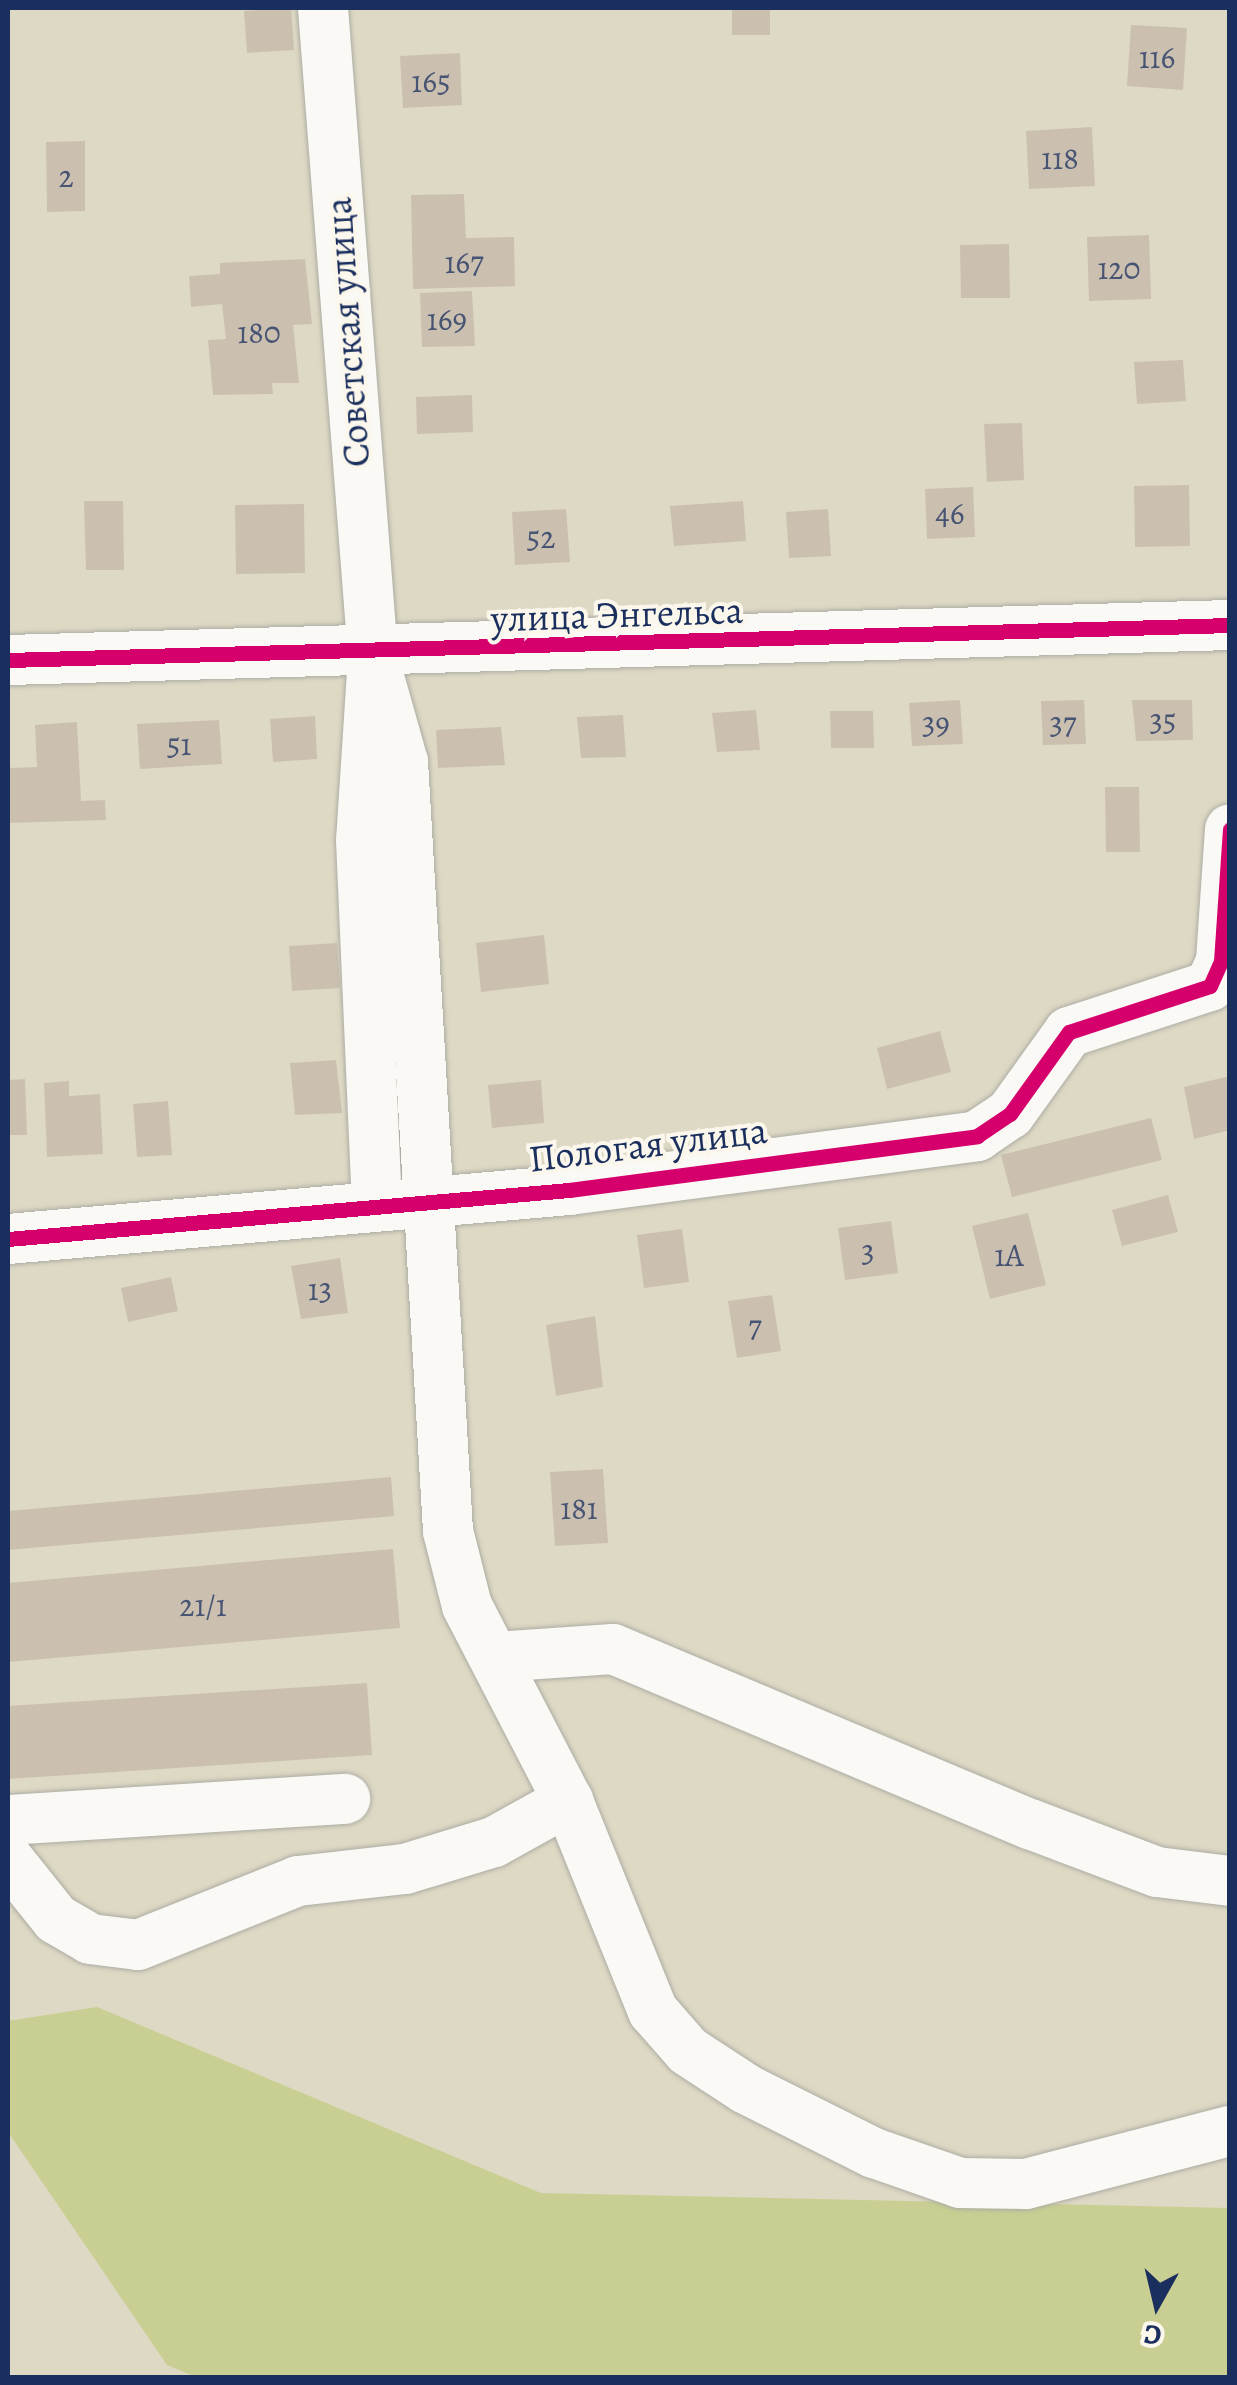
<!DOCTYPE html>
<html>
<head>
<meta charset="utf-8">
<style>
	body { margin:0 }
	#map { position:relative; width:1237px; height:2385px; overflow:hidden; background:#ded9c4; font-family:Alegreya,serif }
	div>[style] { position:absolute }
	.green>* { inset:0; background:#c9cf92 }
	.building>* { inset:0; background:#cbc0b0 }
	.roads { filter:drop-shadow(0 0 2px #adaca4) drop-shadow(0 0 2px #adaca4) }
	.minor>* { height:50px; margin:-25px; padding:0 25px; transform-origin:25px; border-radius:25px; background:#faf9f6 }
	.cycleway>* { height:15px; margin:-7.5px; padding:0 7.5px; transform-origin:7.5px; border-radius:7.5px; background:#d6006c }
	span { translate:-50% -50%; white-space:nowrap; text-align:center; line-height:1.15; -webkit-text-stroke:8px #fbf7ec; paint-order:stroke }
	.number-label { font-size:32px; color:#485473 }
	.number-label span { -webkit-text-stroke-width:0 }
	.street-label { font-size:38px; color:#1b2f5e }
	.frame { position:absolute; inset:0; border:10px solid #1b2f5e; pointer-events:none }
	.north { position:absolute; left:1107px; top:2255px; width:100px; height:100px; -webkit-text-stroke:8px #fbf7ec; paint-order:stroke; rotate:188deg; font-size:28px; font-weight:700; line-height:40px; text-align:center; color:#1b2f5e }
	.north::after { content:''; display:block; margin:auto; width:35px; height:45px; background:#1b2f5e; clip-path:polygon(50% 0,100% 100%,50% 72%,0 100%) }
</style>
</head>
<body>
<div id="map">
	<div class="green">
		<i style="clip-path:polygon(97px 2007px,541px 2193px,1229px 2208px,1229px 2377px,196px 2377px,167px 2365px,8px 2132px,8px 2021px)"></i>
	</div>
	<div class="building">
		<i style="clip-path:polygon(291px 8px,294px 50px,247px 53px,244px 11px)"></i>
		<i style="clip-path:polygon(732px 8px,770px 8px,770px 35px,732px 35px)"></i>
		<i style="clip-path:polygon(1131px 25px,1187px 28px,1183px 90px,1127px 86px)"></i>
		<i style="clip-path:polygon(460px 53px,462px 105px,403px 108px,400px 56px)"></i>
		<i style="clip-path:polygon(1092px 127px,1095px 186px,1029px 189px,1026px 131px)"></i>
		<i style="clip-path:polygon(85px 141px,85px 211px,47px 212px,46px 142px)"></i>
		<i style="clip-path:polygon(464px 194px,466px 238px,514px 237px,515px 286px,413px 289px,411px 195px)"></i>
		<i style="clip-path:polygon(1149px 235px,1151px 299px,1089px 301px,1087px 237px)"></i>
		<i style="clip-path:polygon(1009px 244px,1010px 298px,961px 298px,960px 245px)"></i>
		<i style="clip-path:polygon(305px 259px,312px 324px,293px 325px,299px 383px,272px 383px,273px 394px,213px 395px,208px 340px,226px 339px,222px 304px,191px 307px,189px 276px,220px 274px,220px 263px)"></i>
		<i style="clip-path:polygon(472px 291px,475px 346px,422px 347px,420px 293px)"></i>
		<i style="clip-path:polygon(1183px 360px,1186px 401px,1137px 404px,1134px 362px)"></i>
		<i style="clip-path:polygon(472px 395px,473px 432px,417px 434px,416px 397px)"></i>
		<i style="clip-path:polygon(1022px 423px,1024px 480px,987px 482px,984px 424px)"></i>
		<i style="clip-path:polygon(1189px 485px,1190px 546px,1135px 547px,1134px 486px)"></i>
		<i style="clip-path:polygon(973px 487px,975px 537px,927px 539px,925px 489px)"></i>
		<i style="clip-path:polygon(84px 501px,123px 501px,124px 570px,86px 570px)"></i>
		<i style="clip-path:polygon(743px 501px,746px 541px,674px 546px,670px 506px)"></i>
		<i style="clip-path:polygon(304px 504px,305px 573px,236px 574px,235px 505px)"></i>
		<i style="clip-path:polygon(566px 509px,570px 562px,515px 565px,512px 512px)"></i>
		<i style="clip-path:polygon(828px 509px,831px 556px,789px 558px,786px 512px)"></i>
		<i style="clip-path:polygon(960px 700px,963px 744px,912px 746px,909px 703px)"></i>
		<i style="clip-path:polygon(1084px 700px,1086px 744px,1043px 745px,1041px 701px)"></i>
		<i style="clip-path:polygon(1132px 700px,1192px 700px,1193px 740px,1136px 741px)"></i>
		<i style="clip-path:polygon(756px 710px,760px 750px,717px 752px,712px 713px)"></i>
		<i style="clip-path:polygon(830px 711px,873px 711px,874px 748px,831px 748px)"></i>
		<i style="clip-path:polygon(623px 715px,626px 757px,581px 758px,577px 717px)"></i>
		<i style="clip-path:polygon(315px 716px,317px 759px,273px 762px,270px 719px)"></i>
		<i style="clip-path:polygon(219px 720px,222px 764px,140px 769px,137px 724px)"></i>
		<i style="clip-path:polygon(77px 722px,81px 801px,105px 800px,106px 820px,8px 823px,8px 768px,37px 767px,35px 725px)"></i>
		<i style="clip-path:polygon(501px 727px,505px 765px,438px 768px,436px 730px)"></i>
		<i style="clip-path:polygon(1105px 787px,1139px 787px,1140px 852px,1106px 852px)"></i>
		<i style="clip-path:polygon(544px 935px,549px 984px,481px 992px,476px 943px)"></i>
		<i style="clip-path:polygon(337px 943px,340px 988px,292px 991px,289px 946px)"></i>
		<i style="clip-path:polygon(940px 1031px,951px 1072px,887px 1089px,877px 1048px)"></i>
		<i style="clip-path:polygon(336px 1060px,342px 1113px,295px 1115px,290px 1063px)"></i>
		<i style="clip-path:polygon(1230px 1076px,1230px 1130px,1194px 1139px,1184px 1087px)"></i>
		<i style="clip-path:polygon(25px 1079px,27px 1135px,8px 1135px,8px 1080px)"></i>
		<i style="clip-path:polygon(541px 1080px,544px 1123px,492px 1128px,488px 1085px)"></i>
		<i style="clip-path:polygon(69px 1081px,69px 1096px,100px 1094px,103px 1154px,47px 1157px,44px 1083px)"></i>
		<i style="clip-path:polygon(168px 1101px,172px 1155px,137px 1157px,133px 1104px)"></i>
		<i style="clip-path:polygon(1151px 1118px,1162px 1160px,1012px 1197px,1001px 1155px)"></i>
		<i style="clip-path:polygon(1168px 1195px,1178px 1232px,1122px 1246px,1112px 1210px)"></i>
		<i style="clip-path:polygon(1028px 1213px,1046px 1285px,990px 1299px,972px 1226px)"></i>
		<i style="clip-path:polygon(891px 1221px,898px 1273px,845px 1280px,838px 1228px)"></i>
		<i style="clip-path:polygon(682px 1229px,689px 1282px,644px 1288px,637px 1235px)"></i>
		<i style="clip-path:polygon(340px 1258px,348px 1313px,301px 1319px,291px 1266px)"></i>
		<i style="clip-path:polygon(171px 1277px,178px 1311px,128px 1322px,121px 1288px)"></i>
		<i style="clip-path:polygon(772px 1295px,781px 1351px,737px 1358px,728px 1301px)"></i>
		<i style="clip-path:polygon(595px 1316px,603px 1387px,556px 1396px,546px 1325px)"></i>
		<i style="clip-path:polygon(603px 1469px,608px 1543px,555px 1546px,550px 1472px)"></i>
		<i style="clip-path:polygon(391px 1477px,394px 1516px,8px 1550px,8px 1511px)"></i>
		<i style="clip-path:polygon(393px 1549px,400px 1628px,8px 1662px,8px 1583px)"></i>
		<i style="clip-path:polygon(367px 1683px,372px 1755px,8px 1779px,8px 1706px)"></i>
	</div>
	<div class="roads">
		<div class="minor">
			<i style="left:323px;top:8px;width:650px;rotate:85.59deg"></i>
			<i style="left:373px;top:656px;width:184px;rotate:93.7deg"></i>
			<i style="left:361px;top:840px;width:361px;rotate:87.5deg"></i>
			<i style="left:373px;top:656px;width:110px;rotate:74.2deg"></i>
			<i style="left:403px;top:762px;width:770px;rotate:86.65deg"></i>
			<i style="left:448px;top:1531px;width:77px;rotate:75.8deg"></i>
			<i style="left:467px;top:1606px;width:220px;rotate:62.6deg"></i>
			<i style="left:568px;top:1801px;width:227px;rotate:68deg"></i>
			<i style="left:653px;top:2011px;width:53px;rotate:48.8deg"></i>
			<i style="left:688px;top:2051px;width:69px;rotate:33.2deg"></i>
			<i style="left:746px;top:2089px;width:143px;rotate:26.6deg"></i>
			<i style="left:874px;top:2153px;width:91px;rotate:19.2deg"></i>
			<i style="left:960px;top:2183px;width:66px;rotate:0.9deg"></i>
			<i style="left:1026px;top:2184px;width:211px;rotate:-14.6deg"></i>
			<i style="left:8px;top:660px;width:1223px;rotate:-1.64deg"></i>
			<i style="left:8px;top:1239px;width:563px;rotate:-4.99deg"></i>
			<i style="left:569px;top:1190px;width:412px;rotate:-7.5deg"></i>
			<i style="left:977px;top:1136px;width:40px;rotate:-34deg"></i>
			<i style="left:1010px;top:1114px;width:101px;rotate:-54.3deg"></i>
			<i style="left:1069px;top:1032px;width:148px;rotate:-18.1deg"></i>
			<i style="left:1210px;top:986px;width:27px;rotate:-66deg"></i>
			<i style="left:1221px;top:961px;width:132px;rotate:-86.1deg"></i>
			<i style="left:495px;top:1657px;width:118px;rotate:-3.9deg"></i>
			<i style="left:613px;top:1649px;width:452px;rotate:22.8deg"></i>
			<i style="left:1030px;top:1824px;width:136px;rotate:20.7deg"></i>
			<i style="left:1157px;top:1872px;width:74px;rotate:7deg"></i>
			<i style="left:8px;top:1820px;width:338px;rotate:-3.6deg"></i>
			<i style="left:8px;top:1859px;width:77px;rotate:51.3deg"></i>
			<i style="left:56px;top:1919px;width:39px;rotate:30deg"></i>
			<i style="left:90px;top:1939px;width:48px;rotate:7.1deg"></i>
			<i style="left:138px;top:1945px;width:172px;rotate:-21.8deg"></i>
			<i style="left:298px;top:1881px;width:108px;rotate:-6.4deg"></i>
			<i style="left:405px;top:1869px;width:93px;rotate:-16.9deg"></i>
			<i style="left:494px;top:1842px;width:85px;rotate:-29deg"></i>
		</div>
	</div>
	<div class="cycleway">
		<i style="left:8px;top:660px;width:1223px;rotate:-1.64deg"></i>
		<i style="left:8px;top:1239px;width:563px;rotate:-4.99deg"></i>
		<i style="left:569px;top:1190px;width:412px;rotate:-7.5deg"></i>
		<i style="left:977px;top:1136px;width:40px;rotate:-34deg"></i>
		<i style="left:1010px;top:1114px;width:101px;rotate:-54.3deg"></i>
		<i style="left:1069px;top:1032px;width:148px;rotate:-18.1deg"></i>
		<i style="left:1210px;top:986px;width:27px;rotate:-66deg"></i>
		<i style="left:1221px;top:961px;width:132px;rotate:-86.1deg"></i>
	</div>
	<div class="number-label">
		<span style="left:1157px;top:57px">116</span>
		<span style="left:431px;top:81px">165</span>
		<span style="left:1060px;top:158px">118</span>
		<span style="left:66px;top:176px">2</span>
		<span style="left:464px;top:262px">167</span>
		<span style="left:1119px;top:268px">120</span>
		<span style="left:447px;top:319px">169</span>
		<span style="left:259px;top:332px">180</span>
		<span style="left:950px;top:513px">46</span>
		<span style="left:541px;top:537px">52</span>
		<span style="left:1163px;top:720px">35</span>
		<span style="left:936px;top:723px">39</span>
		<span style="left:1063px;top:723px">37</span>
		<span style="left:179px;top:744px">51</span>
		<span style="left:868px;top:1251px">3</span>
		<span style="left:1009px;top:1255px">1А</span>
		<span style="left:320px;top:1289px">13</span>
		<span style="left:755px;top:1326px">7</span>
		<span style="left:579px;top:1508px">181</span>
		<span style="left:203px;top:1605px">21/1</span>
	</div>
	<div class="street-label">
		<span style="left:348px;top:332px;rotate:-94deg">Советская улица</span>
		<span style="left:617px;top:615px;rotate:-2deg">улица Энгельса</span>
		<span style="left:648px;top:1145px;rotate:-7deg">Пологая улица</span>
	</div>
	<div class="frame"></div>
	<div class="north">С</div>
</div>
</body>
</html>
